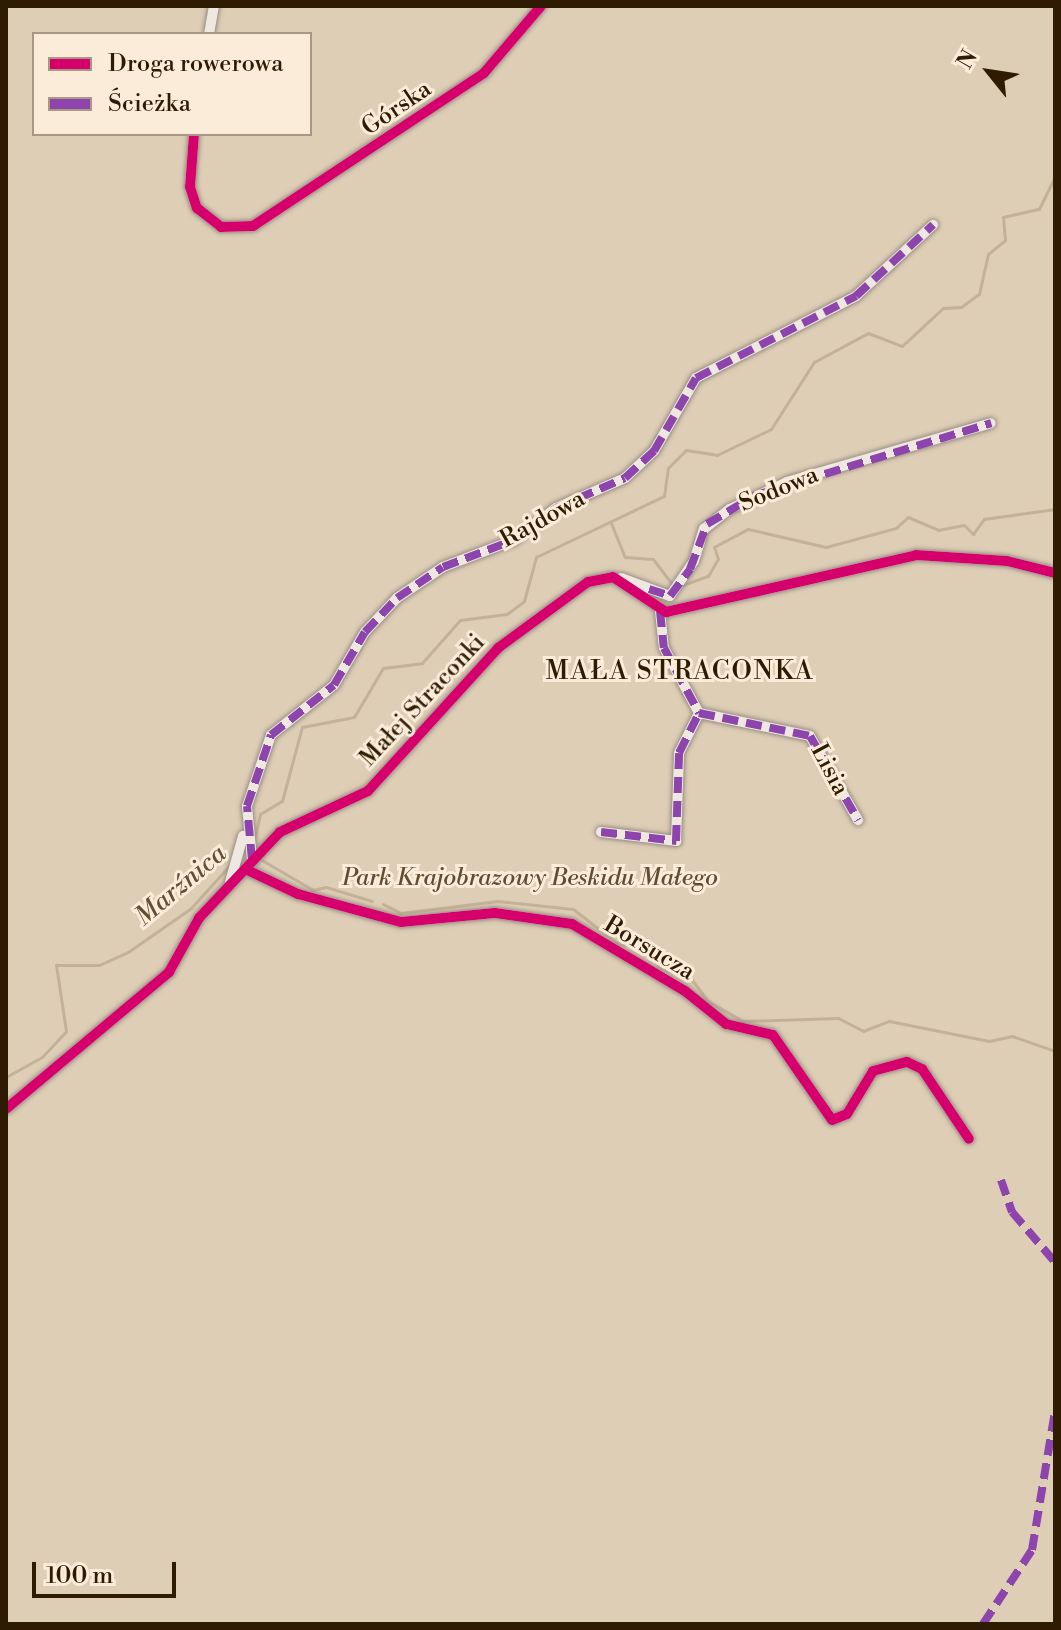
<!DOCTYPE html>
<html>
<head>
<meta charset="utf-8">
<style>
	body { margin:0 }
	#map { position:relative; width:1061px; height:1630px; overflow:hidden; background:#ebe0cf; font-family:"Libre Bodoni",serif }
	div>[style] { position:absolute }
	.green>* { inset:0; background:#dfceb6 }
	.stream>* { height:3px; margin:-1.5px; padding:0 1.5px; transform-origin:1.5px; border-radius:1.5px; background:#c4b298 }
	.roads { filter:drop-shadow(0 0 2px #978e81) drop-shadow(0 0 2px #978e81) }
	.minor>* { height:10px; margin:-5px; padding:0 5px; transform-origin:5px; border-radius:5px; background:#eee8e0 }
	.quiet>* { height:8px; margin-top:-4px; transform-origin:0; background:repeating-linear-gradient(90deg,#8e44ad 0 16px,transparent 0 24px) }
	.cycleway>* { height:10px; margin:-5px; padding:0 5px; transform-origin:5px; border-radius:5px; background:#d6006c }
	span { translate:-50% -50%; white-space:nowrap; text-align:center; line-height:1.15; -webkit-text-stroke:6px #faecd8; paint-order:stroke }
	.street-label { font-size:24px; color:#2f1b02 }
	.park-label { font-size:24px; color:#614d32; font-style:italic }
	.neighbourhood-label { font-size:26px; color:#2f1b02; letter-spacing:2px }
	.water-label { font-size:26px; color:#644f35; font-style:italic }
	.frame { position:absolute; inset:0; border:8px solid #2f1b02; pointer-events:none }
	.legend { position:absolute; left:32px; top:32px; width:280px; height:104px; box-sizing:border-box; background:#faecd8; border:2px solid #a99882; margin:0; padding:10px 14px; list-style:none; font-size:24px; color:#2f1b02 }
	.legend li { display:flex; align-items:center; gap:16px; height:40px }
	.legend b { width:40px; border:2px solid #a99882 }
	.north { position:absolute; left:949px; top:32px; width:80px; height:80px; -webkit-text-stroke:6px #faecd8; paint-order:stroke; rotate:300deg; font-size:22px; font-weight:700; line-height:32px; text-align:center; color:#2f1b02 }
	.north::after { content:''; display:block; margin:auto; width:28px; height:36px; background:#2f1b02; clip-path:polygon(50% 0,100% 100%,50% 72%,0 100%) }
	.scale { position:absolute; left:32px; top:1562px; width:144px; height:36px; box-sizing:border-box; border:4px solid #2f1b02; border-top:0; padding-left:10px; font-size:24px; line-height:28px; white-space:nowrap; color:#2f1b02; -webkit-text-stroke:6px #faecd8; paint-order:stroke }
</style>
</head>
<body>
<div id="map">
	<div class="green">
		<i style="clip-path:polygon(evenodd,6px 6px,1055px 6px,1055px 1624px,6px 1624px,6px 6px,34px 34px,310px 34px,310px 134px,34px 134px,34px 34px)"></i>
	</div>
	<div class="stream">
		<i style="left:1055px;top:129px;width:9px;rotate:90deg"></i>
		<i style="left:611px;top:523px;width:37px;rotate:68deg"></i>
		<i style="left:625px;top:557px;width:28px;rotate:4deg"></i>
		<i style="left:653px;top:559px;width:31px;rotate:53deg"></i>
		<i style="left:680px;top:586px;width:30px;rotate:-20deg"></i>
		<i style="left:708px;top:576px;width:20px;rotate:-60deg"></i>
		<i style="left:718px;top:559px;width:13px;rotate:-108deg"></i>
		<i style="left:714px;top:547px;width:38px;rotate:-28deg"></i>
		<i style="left:748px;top:529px;width:80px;rotate:13deg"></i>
		<i style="left:826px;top:547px;width:73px;rotate:-15.2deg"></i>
		<i style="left:896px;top:528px;width:16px;rotate:-43deg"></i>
		<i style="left:908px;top:517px;width:33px;rotate:23deg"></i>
		<i style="left:938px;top:530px;width:26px;rotate:-11deg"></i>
		<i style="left:964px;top:525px;width:13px;rotate:45deg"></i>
		<i style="left:973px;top:534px;width:19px;rotate:-54deg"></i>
		<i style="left:984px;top:519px;width:72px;rotate:-8deg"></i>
		<i style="left:255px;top:836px;width:23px;rotate:-77deg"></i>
		<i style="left:260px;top:814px;width:26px;rotate:-31deg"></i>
		<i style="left:282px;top:801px;width:77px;rotate:-74.9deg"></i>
		<i style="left:302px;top:727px;width:53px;rotate:-10.9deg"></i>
		<i style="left:354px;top:717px;width:57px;rotate:-59.4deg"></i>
		<i style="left:383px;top:668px;width:39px;rotate:-7deg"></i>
		<i style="left:422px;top:663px;width:57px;rotate:-48.5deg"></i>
		<i style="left:460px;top:620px;width:47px;rotate:-7.3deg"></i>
		<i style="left:507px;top:614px;width:21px;rotate:-37deg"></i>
		<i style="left:524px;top:601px;width:46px;rotate:-74.7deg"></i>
		<i style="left:536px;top:557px;width:142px;rotate:-25.5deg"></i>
		<i style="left:664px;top:496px;width:28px;rotate:-82deg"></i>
		<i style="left:668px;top:468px;width:25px;rotate:-45deg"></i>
		<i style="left:686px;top:450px;width:31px;rotate:9deg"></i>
		<i style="left:717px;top:455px;width:60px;rotate:-25.7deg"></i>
		<i style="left:771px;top:429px;width:80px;rotate:-57.3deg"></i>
		<i style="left:814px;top:362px;width:61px;rotate:-28.2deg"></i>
		<i style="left:868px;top:333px;width:36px;rotate:21deg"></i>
		<i style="left:902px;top:346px;width:56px;rotate:-42.8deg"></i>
		<i style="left:943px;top:308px;width:18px;rotate:-3deg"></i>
		<i style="left:961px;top:307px;width:22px;rotate:-36deg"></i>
		<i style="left:979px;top:294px;width:41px;rotate:-77.3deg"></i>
		<i style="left:988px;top:254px;width:22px;rotate:-39deg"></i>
		<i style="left:1005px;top:240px;width:23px;rotate:-95deg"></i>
		<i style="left:1003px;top:217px;width:37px;rotate:-13deg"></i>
		<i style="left:1039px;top:209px;width:37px;rotate:-64deg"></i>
		<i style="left:260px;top:859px;width:61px;rotate:30.3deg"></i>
		<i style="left:313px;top:890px;width:13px;rotate:-13deg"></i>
		<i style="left:326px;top:887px;width:48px;rotate:16.9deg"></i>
		<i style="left:383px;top:904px;width:20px;rotate:27deg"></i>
		<i style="left:401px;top:913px;width:97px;rotate:-7.1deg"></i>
		<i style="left:497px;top:901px;width:76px;rotate:6deg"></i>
		<i style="left:573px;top:909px;width:56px;rotate:37.7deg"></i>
		<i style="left:617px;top:943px;width:35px;rotate:13deg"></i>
		<i style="left:651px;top:951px;width:17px;rotate:66deg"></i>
		<i style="left:658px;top:967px;width:36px;rotate:21deg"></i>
		<i style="left:692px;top:980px;width:26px;rotate:53deg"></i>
		<i style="left:708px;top:1001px;width:39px;rotate:30deg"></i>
		<i style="left:742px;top:1021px;width:96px;rotate:-1.8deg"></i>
		<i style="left:838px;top:1018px;width:28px;rotate:27deg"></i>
		<i style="left:863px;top:1031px;width:28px;rotate:-21deg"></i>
		<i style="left:889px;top:1021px;width:102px;rotate:11.3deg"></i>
		<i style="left:989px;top:1041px;width:24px;rotate:-12deg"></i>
		<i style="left:1012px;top:1036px;width:46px;rotate:19.2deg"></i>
		<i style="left:6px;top:1077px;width:41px;rotate:-29.1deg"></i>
		<i style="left:42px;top:1057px;width:35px;rotate:-47deg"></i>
		<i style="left:66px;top:1031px;width:67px;rotate:-98.6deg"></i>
		<i style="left:56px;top:965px;width:43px"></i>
		<i style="left:99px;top:965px;width:32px;rotate:-24deg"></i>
		<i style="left:128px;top:952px;width:77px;rotate:-34.9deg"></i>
		<i style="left:191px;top:908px;width:58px;rotate:-47.8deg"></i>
	</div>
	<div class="roads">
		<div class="minor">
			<i style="left:209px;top:34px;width:28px;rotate:-80deg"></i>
			<i style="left:194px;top:134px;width:53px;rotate:94.3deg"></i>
			<i style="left:190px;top:187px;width:22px;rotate:72deg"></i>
			<i style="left:197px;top:208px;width:31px;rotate:38deg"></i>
			<i style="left:221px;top:227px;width:32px;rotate:-2deg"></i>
			<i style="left:253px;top:226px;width:277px;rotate:-33.5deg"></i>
			<i style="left:484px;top:73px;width:88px;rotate:-49.6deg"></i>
			<i style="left:621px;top:578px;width:52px;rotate:20.2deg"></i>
			<i style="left:670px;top:596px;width:42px;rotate:-55.6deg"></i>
			<i style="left:694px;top:561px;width:34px;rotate:-73deg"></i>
			<i style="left:704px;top:529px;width:33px;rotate:-38deg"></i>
			<i style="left:730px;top:509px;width:63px;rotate:-25.3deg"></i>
			<i style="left:787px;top:482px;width:212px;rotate:-16.1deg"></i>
			<i style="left:660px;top:611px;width:37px;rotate:84deg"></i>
			<i style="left:664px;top:648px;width:74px;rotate:61.7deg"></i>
			<i style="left:699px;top:713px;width:113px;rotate:11.7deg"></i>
			<i style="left:810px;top:736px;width:97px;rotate:60.3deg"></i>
			<i style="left:601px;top:832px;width:76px;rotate:6.8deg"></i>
			<i style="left:676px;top:841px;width:88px;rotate:-88deg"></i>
			<i style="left:679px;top:753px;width:45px;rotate:-63.4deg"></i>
			<i style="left:252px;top:860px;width:54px;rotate:-95.3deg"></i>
			<i style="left:247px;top:806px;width:75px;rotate:-71.3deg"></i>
			<i style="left:271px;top:735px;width:80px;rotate:-38.4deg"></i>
			<i style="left:334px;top:685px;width:61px;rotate:-59.7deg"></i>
			<i style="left:365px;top:632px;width:47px;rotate:-46.7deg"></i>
			<i style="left:397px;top:598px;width:55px;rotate:-34deg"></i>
			<i style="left:443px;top:567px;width:76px;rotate:-20.8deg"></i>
			<i style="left:514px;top:540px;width:53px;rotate:-37.3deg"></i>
			<i style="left:556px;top:508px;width:75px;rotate:-23.5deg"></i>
			<i style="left:625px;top:478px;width:40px;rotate:-43deg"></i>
			<i style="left:654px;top:451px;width:84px;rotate:-60.1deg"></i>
			<i style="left:696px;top:378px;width:180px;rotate:-27.1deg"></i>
			<i style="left:856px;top:296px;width:105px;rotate:-42.7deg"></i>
			<i style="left:245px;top:869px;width:59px;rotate:25.3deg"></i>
			<i style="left:298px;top:894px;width:107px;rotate:15.2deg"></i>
			<i style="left:401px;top:922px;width:94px;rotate:-5.5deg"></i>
			<i style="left:495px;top:913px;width:78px;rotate:8.1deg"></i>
			<i style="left:572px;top:924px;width:131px;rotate:30.7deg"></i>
			<i style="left:685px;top:991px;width:53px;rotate:38.8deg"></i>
			<i style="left:726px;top:1024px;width:48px;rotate:13.2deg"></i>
			<i style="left:773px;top:1035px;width:103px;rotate:55.2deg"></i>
			<i style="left:832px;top:1120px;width:16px;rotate:-22deg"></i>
			<i style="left:847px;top:1114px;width:50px;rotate:-58.8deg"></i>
			<i style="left:873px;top:1071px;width:35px;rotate:-15deg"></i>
			<i style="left:907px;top:1062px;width:17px;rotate:25deg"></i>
			<i style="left:922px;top:1069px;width:84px;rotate:56.1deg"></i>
			<i style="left:230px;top:882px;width:48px;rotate:-74.2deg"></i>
			<i style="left:6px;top:1109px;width:213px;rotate:-40deg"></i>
			<i style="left:169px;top:972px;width:62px;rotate:-60.9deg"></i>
			<i style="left:199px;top:918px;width:118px;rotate:-46.7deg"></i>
			<i style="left:280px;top:832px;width:97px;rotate:-25deg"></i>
			<i style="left:368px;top:791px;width:193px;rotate:-47.7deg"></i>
			<i style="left:498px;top:648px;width:112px;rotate:-36.3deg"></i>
			<i style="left:588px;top:582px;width:25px;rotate:-11deg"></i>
			<i style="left:613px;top:577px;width:64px;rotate:33.4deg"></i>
			<i style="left:666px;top:612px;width:256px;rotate:-12.8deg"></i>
			<i style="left:916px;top:555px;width:91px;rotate:3.8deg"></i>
			<i style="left:1007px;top:561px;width:49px;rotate:14deg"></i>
		</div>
	</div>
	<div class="quiet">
		<i style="left:649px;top:589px;width:22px;rotate:18deg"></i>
		<i style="left:670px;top:596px;width:34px;rotate:-53deg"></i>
		<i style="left:690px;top:569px;width:48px;rotate:-69.3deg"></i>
		<i style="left:707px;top:524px;width:57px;rotate:-30.6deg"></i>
		<i style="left:756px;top:495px;width:246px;rotate:-17deg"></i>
		<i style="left:660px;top:611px;width:37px;rotate:84deg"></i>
		<i style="left:664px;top:648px;width:74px;rotate:61.7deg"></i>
		<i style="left:699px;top:713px;width:113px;rotate:11.7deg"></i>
		<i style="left:810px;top:736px;width:97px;rotate:60.3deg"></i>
		<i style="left:601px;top:832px;width:76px;rotate:6.8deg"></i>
		<i style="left:676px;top:841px;width:88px;rotate:-88deg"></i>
		<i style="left:679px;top:753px;width:45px;rotate:-63.4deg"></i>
		<i style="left:252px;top:860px;width:54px;rotate:-95.3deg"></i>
		<i style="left:247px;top:806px;width:75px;rotate:-71.3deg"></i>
		<i style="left:271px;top:735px;width:80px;rotate:-38.4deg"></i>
		<i style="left:334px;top:685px;width:61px;rotate:-59.7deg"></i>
		<i style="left:365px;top:632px;width:47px;rotate:-46.7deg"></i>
		<i style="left:397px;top:598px;width:55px;rotate:-34deg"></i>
		<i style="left:443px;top:567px;width:76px;rotate:-20.8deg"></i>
		<i style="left:514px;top:540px;width:53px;rotate:-37.3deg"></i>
		<i style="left:556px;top:508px;width:75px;rotate:-23.5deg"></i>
		<i style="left:625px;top:478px;width:40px;rotate:-43deg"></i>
		<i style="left:654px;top:451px;width:84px;rotate:-60.1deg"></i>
		<i style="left:696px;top:378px;width:180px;rotate:-27.1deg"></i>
		<i style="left:856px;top:296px;width:105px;rotate:-42.7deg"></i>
		<i style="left:1001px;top:1180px;width:34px;rotate:71deg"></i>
		<i style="left:1012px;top:1212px;width:66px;rotate:49.3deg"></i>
		<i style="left:983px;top:1624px;width:89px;rotate:-56.5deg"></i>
		<i style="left:1032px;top:1550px;width:141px;rotate:-80.6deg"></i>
	</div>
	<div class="cycleway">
		<i style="left:194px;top:134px;width:53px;rotate:94.3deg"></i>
		<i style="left:190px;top:187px;width:22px;rotate:72deg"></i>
		<i style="left:197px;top:208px;width:31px;rotate:38deg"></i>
		<i style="left:221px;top:227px;width:32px;rotate:-2deg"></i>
		<i style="left:253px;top:226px;width:277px;rotate:-33.5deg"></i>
		<i style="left:484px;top:73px;width:88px;rotate:-49.6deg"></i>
		<i style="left:245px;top:869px;width:59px;rotate:25.3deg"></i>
		<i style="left:298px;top:894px;width:107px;rotate:15.2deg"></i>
		<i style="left:401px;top:922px;width:94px;rotate:-5.5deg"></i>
		<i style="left:495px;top:913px;width:78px;rotate:8.1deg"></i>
		<i style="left:572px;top:924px;width:131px;rotate:30.7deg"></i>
		<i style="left:685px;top:991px;width:53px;rotate:38.8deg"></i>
		<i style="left:726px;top:1024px;width:48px;rotate:13.2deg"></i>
		<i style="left:773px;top:1035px;width:103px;rotate:55.2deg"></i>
		<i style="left:832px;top:1120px;width:16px;rotate:-22deg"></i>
		<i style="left:847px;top:1114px;width:50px;rotate:-58.8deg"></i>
		<i style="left:873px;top:1071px;width:35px;rotate:-15deg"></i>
		<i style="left:907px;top:1062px;width:17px;rotate:25deg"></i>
		<i style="left:922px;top:1069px;width:84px;rotate:56.1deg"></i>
		<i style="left:6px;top:1109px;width:213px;rotate:-40deg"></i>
		<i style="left:169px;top:972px;width:62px;rotate:-60.9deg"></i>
		<i style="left:199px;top:918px;width:118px;rotate:-46.7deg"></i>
		<i style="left:280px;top:832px;width:97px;rotate:-25deg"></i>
		<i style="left:368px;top:791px;width:193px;rotate:-47.7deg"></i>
		<i style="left:498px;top:648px;width:112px;rotate:-36.3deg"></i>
		<i style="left:588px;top:582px;width:25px;rotate:-11deg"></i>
		<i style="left:613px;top:577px;width:64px;rotate:33.4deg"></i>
		<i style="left:666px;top:612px;width:256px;rotate:-12.8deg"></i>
		<i style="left:916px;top:555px;width:91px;rotate:3.8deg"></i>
		<i style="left:1007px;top:561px;width:49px;rotate:14deg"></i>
	</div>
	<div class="street-label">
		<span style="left:397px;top:109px;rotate:-34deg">Górska</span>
		<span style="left:779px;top:490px;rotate:-22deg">Sodowa</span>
		<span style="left:543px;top:520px;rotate:-29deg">Rajdowa</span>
		<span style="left:423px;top:701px;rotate:-47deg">Małej Straconki</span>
		<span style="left:829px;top:770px;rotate:62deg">Lisia</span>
		<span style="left:649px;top:949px;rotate:31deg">Borsucza</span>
	</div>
	<div class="park-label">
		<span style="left:530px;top:879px">Park Krajobrazowy Beskidu Małego</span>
	</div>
	<div class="neighbourhood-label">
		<span style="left:680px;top:672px">MAŁA STRACONKA</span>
	</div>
	<div class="water-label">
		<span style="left:181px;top:886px;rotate:-40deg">Marźnica</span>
	</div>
	<div class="frame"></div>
	<ul class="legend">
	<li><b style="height:10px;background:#d6006c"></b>Droga rowerowa</li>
	<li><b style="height:10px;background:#8e44ad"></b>Ścieżka</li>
	</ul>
	<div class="north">N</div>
	<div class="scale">100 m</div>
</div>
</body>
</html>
